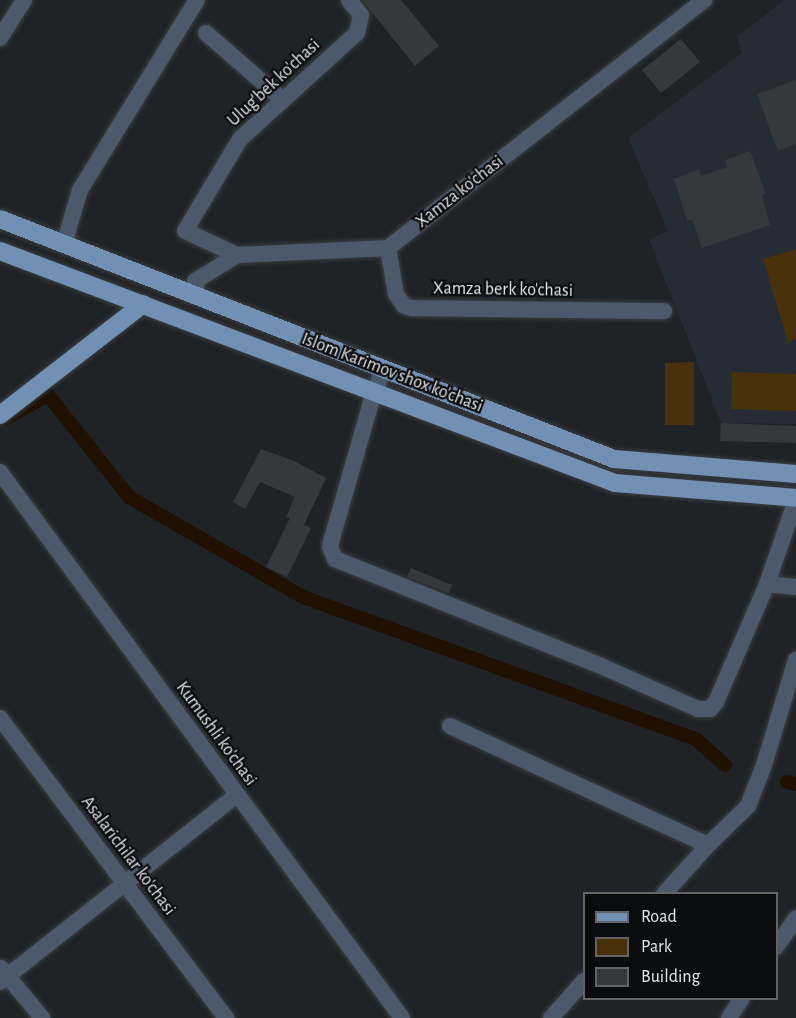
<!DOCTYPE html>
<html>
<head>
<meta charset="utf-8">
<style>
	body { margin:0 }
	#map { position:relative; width:796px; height:1018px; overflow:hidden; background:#1f2327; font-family:"Alegreya Sans",sans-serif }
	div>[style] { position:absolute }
	.built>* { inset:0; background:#252c36 }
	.green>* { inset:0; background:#49320b }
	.canal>* { height:14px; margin:-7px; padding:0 7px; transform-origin:7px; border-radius:7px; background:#1f1000 }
	.building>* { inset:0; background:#35393e }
	.roads { filter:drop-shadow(0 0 2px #3b3e42) drop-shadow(0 0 2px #3b3e42) }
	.minor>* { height:16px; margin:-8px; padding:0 8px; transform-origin:8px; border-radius:8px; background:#4b596b }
	.major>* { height:18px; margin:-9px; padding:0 9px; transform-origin:9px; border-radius:9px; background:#728fb4 }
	span { translate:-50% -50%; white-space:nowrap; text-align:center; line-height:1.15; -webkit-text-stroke:4.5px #0b0c0e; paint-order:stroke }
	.street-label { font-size:18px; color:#e4e7ea }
	.legend { position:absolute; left:583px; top:892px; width:195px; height:108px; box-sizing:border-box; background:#0b0c0e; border:2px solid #626466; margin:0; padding:8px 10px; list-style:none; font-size:18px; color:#e4e7ea }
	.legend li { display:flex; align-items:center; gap:12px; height:30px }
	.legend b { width:30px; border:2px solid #626466 }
</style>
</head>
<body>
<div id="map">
	<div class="built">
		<i style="clip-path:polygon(784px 0,796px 0,796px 424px,721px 423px,649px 239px,668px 231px,628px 138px,742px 53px,737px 37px)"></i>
	</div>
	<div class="green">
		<i style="clip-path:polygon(796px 249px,796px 339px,788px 342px,763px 259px)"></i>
		<i style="clip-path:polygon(694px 362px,694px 425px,665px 425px,665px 363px)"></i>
		<i style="clip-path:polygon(732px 372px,796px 374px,796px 411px,731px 409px)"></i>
	</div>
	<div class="canal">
		<i style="left:4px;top:419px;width:50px;rotate:-28.6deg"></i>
		<i style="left:48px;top:395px;width:130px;rotate:51.5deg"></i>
		<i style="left:129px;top:497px;width:201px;rotate:29.9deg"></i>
		<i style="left:303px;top:597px;width:418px;rotate:19.9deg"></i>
		<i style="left:696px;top:739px;width:39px;rotate:42deg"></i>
		<i style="left:787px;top:782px;width:9px;rotate:13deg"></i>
	</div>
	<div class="building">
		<i style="clip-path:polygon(362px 0,401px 0,439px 46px,415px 66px)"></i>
		<i style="clip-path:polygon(681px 39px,700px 62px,661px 93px,642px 70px)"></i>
		<i style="clip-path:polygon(796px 80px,796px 144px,778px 151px,757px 94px)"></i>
		<i style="clip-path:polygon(750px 151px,766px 194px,762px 196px,770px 225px,702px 248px,692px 219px,687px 221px,674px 179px,699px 169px,701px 176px,727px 167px,725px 160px)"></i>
		<i style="clip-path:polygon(721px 423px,796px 426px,796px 443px,720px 441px)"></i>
		<i style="clip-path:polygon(261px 449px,294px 461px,326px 478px,304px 525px,311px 528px,287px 577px,266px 567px,290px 518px,286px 517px,295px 497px,260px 482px,245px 509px,233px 502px)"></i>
		<i style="clip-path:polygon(411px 568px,452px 585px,449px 593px,407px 577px)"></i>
	</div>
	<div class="roads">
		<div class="minor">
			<i style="left:206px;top:33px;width:102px;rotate:41deg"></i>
			<i style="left:0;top:38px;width:45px;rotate:-57.7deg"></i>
			<i style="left:64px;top:244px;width:56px;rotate:-73.5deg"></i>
			<i style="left:80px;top:190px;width:223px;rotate:-58.4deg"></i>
			<i style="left:388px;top:248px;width:47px;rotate:80.1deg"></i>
			<i style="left:396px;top:294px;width:14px;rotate:56deg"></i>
			<i style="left:404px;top:306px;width:8px;rotate:14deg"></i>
			<i style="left:412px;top:308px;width:252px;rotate:0.7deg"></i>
			<i style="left:237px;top:255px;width:57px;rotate:-155.2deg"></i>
			<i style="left:185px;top:231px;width:107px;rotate:-59.1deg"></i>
			<i style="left:240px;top:139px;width:158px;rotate:-42.2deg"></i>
			<i style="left:357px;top:33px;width:18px;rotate:-77deg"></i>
			<i style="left:361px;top:15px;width:19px;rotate:-129deg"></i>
			<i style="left:201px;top:298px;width:9px;rotate:-126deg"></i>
			<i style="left:196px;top:291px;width:10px;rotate:-96deg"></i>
			<i style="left:195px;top:281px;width:49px;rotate:-31.8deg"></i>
			<i style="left:237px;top:255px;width:151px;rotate:-2.7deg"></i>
			<i style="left:388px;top:248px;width:402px;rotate:-38.1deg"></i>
			<i style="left:384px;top:369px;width:25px;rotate:113deg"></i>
			<i style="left:374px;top:392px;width:152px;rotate:106deg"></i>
			<i style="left:332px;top:538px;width:9px;rotate:103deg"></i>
			<i style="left:330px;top:547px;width:13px;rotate:67deg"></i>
			<i style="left:335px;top:559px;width:287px;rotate:21.9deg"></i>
			<i style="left:601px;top:666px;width:106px;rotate:23.9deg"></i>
			<i style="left:698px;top:709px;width:12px"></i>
			<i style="left:710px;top:709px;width:9px;rotate:-49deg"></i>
			<i style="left:716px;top:702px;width:129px;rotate:-66.6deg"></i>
			<i style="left:767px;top:584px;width:89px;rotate:-71deg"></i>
			<i style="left:0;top:472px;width:678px;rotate:53.64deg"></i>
			<i style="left:767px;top:584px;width:29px;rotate:6deg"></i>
			<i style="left:0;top:718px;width:376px;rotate:53deg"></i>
			<i style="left:450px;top:726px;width:284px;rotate:24.8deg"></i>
			<i style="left:708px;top:845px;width:66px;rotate:131.9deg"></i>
			<i style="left:708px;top:845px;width:56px;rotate:-44.3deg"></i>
			<i style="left:748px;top:806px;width:44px;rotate:-68.7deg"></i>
			<i style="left:764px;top:765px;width:110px;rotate:-73.1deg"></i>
			<i style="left:776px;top:947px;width:35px;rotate:-55deg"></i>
			<i style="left:1px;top:968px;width:65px;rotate:50.6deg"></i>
			<i style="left:0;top:982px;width:302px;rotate:-38.3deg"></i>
			<i style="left:551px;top:1018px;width:50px;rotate:-48.3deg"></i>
			<i style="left:729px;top:1018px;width:24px;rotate:-57deg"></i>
		</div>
		<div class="major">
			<i style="left:0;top:219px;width:659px;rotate:21.35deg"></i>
			<i style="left:614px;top:459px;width:183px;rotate:4.7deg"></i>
			<i style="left:0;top:251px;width:657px;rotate:20.67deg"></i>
			<i style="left:615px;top:483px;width:182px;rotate:4.7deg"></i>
			<i style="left:0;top:415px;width:181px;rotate:-37.8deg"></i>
		</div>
	</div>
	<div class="street-label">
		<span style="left:274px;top:83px;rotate:-43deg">Ulug'bek ko'chasi</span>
		<span style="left:460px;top:192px;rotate:-38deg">Xamza ko'chasi</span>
		<span style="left:503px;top:290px;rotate:1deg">Xamza berk ko'chasi</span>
		<span style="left:392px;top:373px;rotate:21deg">Islom Karimov shox ko'chasi</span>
		<span style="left:216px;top:734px;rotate:54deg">Kumushli ko'chasi</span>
		<span style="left:128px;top:856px;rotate:53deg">Asalarichilar ko'chasi</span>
	</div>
	<ul class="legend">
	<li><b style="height:8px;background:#728fb4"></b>Road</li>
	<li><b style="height:16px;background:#49320b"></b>Park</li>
	<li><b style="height:16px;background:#35393e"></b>Building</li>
	</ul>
</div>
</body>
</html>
